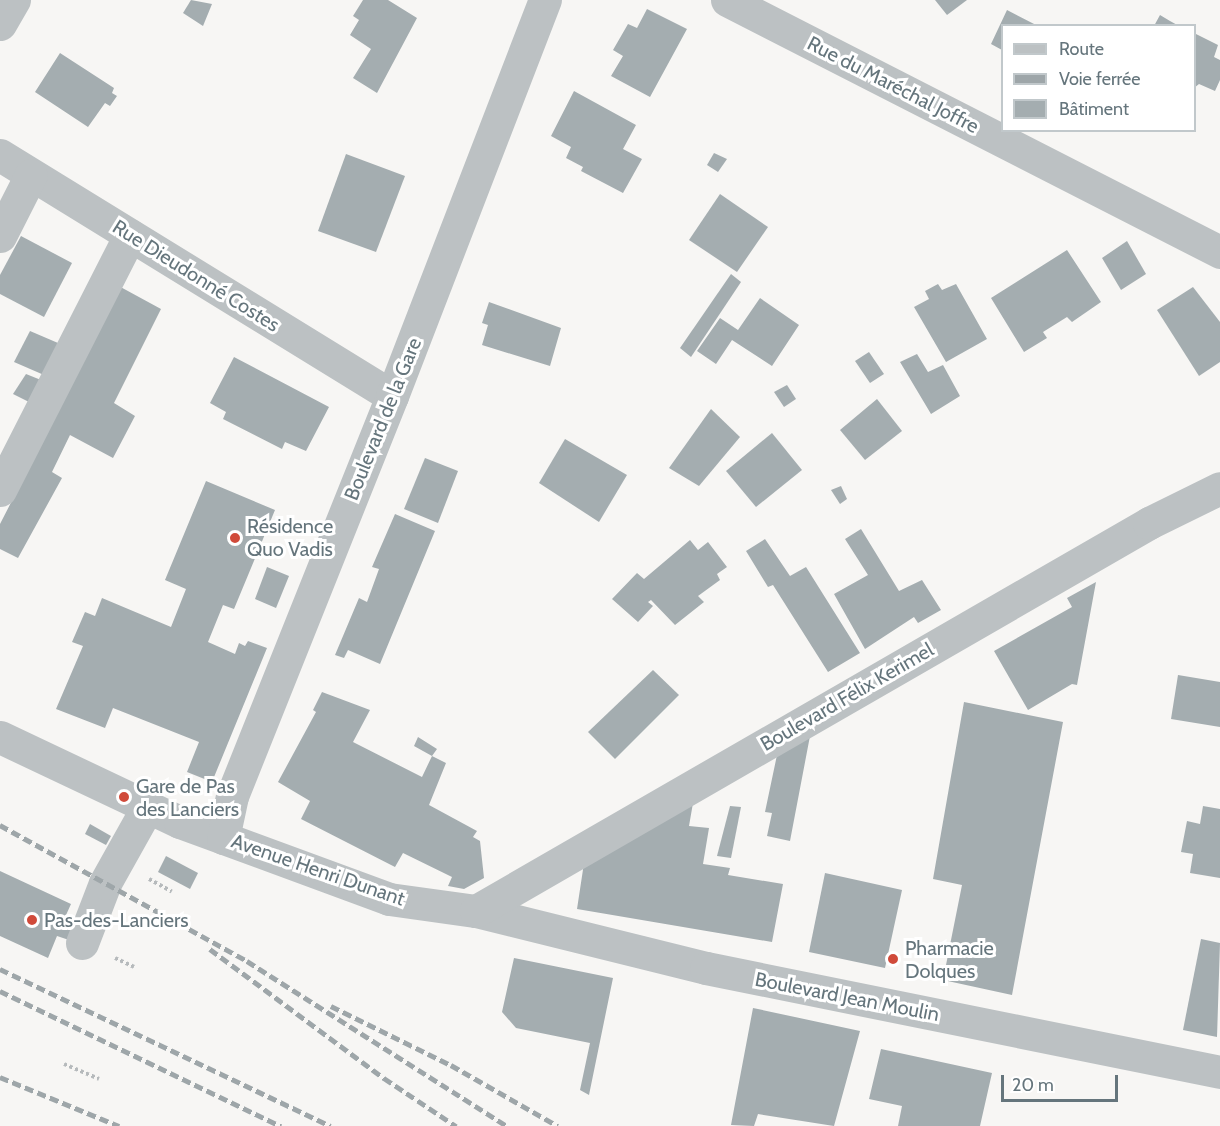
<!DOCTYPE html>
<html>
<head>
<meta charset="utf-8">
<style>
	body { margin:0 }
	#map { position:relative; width:1220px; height:1126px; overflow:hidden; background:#f7f6f4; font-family:Cabin,sans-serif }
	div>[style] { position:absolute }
	.building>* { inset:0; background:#a4adb0 }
	.path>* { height:4px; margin-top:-2px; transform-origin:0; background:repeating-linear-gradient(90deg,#b6babc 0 3px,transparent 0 6px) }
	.minor>* { height:33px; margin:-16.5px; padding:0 16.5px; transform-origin:16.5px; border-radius:16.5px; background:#bcc1c3 }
	.rail>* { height:4.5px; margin-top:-2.25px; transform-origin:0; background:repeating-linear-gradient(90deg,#9ea6a9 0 9px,transparent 0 13.5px) }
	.dots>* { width:16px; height:16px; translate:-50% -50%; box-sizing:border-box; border:3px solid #fff; border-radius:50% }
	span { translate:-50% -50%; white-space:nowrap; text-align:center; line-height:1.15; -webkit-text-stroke:6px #fff; paint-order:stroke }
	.street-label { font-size:20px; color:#65757c }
	.poi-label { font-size:20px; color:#65757c }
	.left { translate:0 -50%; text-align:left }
	.legend { position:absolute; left:1001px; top:24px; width:195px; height:108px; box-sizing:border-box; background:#fff; border:2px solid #c1c8cb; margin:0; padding:8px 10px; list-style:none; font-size:18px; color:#65757c }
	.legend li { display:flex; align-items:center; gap:12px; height:30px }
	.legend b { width:30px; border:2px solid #c1c8cb }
	.scale { position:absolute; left:1001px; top:1075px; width:117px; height:27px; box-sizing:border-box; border:3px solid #65757c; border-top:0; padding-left:8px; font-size:18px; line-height:21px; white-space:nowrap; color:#65757c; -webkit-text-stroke:4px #fff; paint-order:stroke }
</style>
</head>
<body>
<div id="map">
	<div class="building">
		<i style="clip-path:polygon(191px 0,212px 4px,203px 26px,183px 13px)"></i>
		<i style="clip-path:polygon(363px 0,388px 0,417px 18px,377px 93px,353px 78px,371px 49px,350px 35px,359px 20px,353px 16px)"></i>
		<i style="clip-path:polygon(935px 0,967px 0,947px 15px)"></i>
		<i style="clip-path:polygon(647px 9px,687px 29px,650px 97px,611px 76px,623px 56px,613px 50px,628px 24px,637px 28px)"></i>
		<i style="clip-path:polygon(1007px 10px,1038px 26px,1002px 26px,1002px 50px,991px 44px)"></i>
		<i style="clip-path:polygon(1160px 15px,1170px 21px,1179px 26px,1154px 26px)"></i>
		<i style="clip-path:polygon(1194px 33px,1218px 45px,1214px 57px,1220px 60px,1220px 80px,1215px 91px,1199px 84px,1194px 88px)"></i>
		<i style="clip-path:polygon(60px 53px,114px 88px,112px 93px,117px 96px,110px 106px,105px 103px,88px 127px,35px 92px)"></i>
		<i style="clip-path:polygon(574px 91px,636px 125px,623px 149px,642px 159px,623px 193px,581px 171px,583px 167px,566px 158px,571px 147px,551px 136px)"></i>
		<i style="clip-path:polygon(714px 153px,727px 159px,718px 172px,707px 165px)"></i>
		<i style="clip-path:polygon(346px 154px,405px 176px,376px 252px,318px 231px)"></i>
		<i style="clip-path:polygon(720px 194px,768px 227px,737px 272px,689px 240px)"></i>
		<i style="clip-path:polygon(21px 236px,72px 263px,44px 317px,0 294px,0 275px)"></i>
		<i style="clip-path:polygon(1127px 241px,1146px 274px,1121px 290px,1102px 258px)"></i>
		<i style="clip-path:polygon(1067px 250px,1101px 302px,1072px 322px,1067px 317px,1043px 332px,1047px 338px,1024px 352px,991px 298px)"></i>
		<i style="clip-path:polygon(731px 274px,741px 282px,691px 357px,680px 348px)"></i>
		<i style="clip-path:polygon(115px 284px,161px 309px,114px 403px,135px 416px,113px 458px,70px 435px,52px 472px,62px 478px,18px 558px,0 549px,0 524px,72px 384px)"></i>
		<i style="clip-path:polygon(938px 284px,942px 290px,956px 284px,987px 339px,946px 362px,914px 307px,929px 299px,925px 291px)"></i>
		<i style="clip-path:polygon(1193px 287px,1220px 322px,1220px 362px,1199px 376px,1157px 310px)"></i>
		<i style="clip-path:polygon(760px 298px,799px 325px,772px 366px,732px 340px,716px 364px,697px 351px,720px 318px,738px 330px)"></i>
		<i style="clip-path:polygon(489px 302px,561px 328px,550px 366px,482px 345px,488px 325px,482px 323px)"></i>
		<i style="clip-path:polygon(30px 331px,58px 343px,44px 375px,14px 362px)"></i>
		<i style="clip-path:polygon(869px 352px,884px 374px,870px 383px,855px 361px)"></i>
		<i style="clip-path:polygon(917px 354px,928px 372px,943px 365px,960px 396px,931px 414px,900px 362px)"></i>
		<i style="clip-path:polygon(234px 357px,329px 407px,306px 451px,285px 442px,282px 449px,223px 419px,226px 412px,210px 403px)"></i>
		<i style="clip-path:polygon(26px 374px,41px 380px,29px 402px,13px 394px)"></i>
		<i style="clip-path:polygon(787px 385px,796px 399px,784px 407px,774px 392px)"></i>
		<i style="clip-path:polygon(877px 399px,902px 431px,865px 460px,840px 430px)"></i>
		<i style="clip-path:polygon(711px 409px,740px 437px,699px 486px,669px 468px)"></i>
		<i style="clip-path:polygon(772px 433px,802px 470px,756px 507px,726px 471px)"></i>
		<i style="clip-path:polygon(565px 439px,627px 475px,599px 522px,539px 483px)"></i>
		<i style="clip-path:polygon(425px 458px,458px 471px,438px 523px,404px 509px)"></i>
		<i style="clip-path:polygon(206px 481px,275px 510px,234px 609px,223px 605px,208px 642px,235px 654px,239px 643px,245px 646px,248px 641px,267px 648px,212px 782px,187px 772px,199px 742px,113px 708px,105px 728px,56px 709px,83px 646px,72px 642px,85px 612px,95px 616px,102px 598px,171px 627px,186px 589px,165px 580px)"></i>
		<i style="clip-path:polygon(841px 486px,847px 499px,840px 504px,831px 490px)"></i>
		<i style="clip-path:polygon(395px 514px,435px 531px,380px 664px,348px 650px,344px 658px,335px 655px,359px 598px,367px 602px,379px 569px,372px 567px)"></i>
		<i style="clip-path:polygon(861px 529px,899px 591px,922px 580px,941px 610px,918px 623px,914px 617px,865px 649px,834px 594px,868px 575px,845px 539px)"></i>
		<i style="clip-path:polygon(765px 539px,790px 576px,806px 567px,860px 653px,828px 672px,773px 585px,768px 587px,746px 551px)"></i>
		<i style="clip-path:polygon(690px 540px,698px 550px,708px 542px,727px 567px,717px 574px,720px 580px,698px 596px,704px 602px,675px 625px,651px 600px,648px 602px,653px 606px,638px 622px,612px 599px,637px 573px,644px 579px)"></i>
		<i style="clip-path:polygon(267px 567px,289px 576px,276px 608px,255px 599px)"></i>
		<i style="clip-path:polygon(1096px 582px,1077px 685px,1072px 684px,1028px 710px,994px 651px,1072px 607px,1067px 598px)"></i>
		<i style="clip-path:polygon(653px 670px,679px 695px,615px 759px,588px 732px)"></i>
		<i style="clip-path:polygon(1178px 675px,1220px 682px,1220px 727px,1171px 719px)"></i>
		<i style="clip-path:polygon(322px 692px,370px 710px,353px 742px,422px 777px,432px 756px,414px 746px,418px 737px,437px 749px,432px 756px,446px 763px,429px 805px,477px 831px,473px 837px,480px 841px,484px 878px,464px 889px,448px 886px,452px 877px,403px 853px,395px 867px,301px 819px,310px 801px,278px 782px,316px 712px,313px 710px)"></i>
		<i style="clip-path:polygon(964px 702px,1063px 722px,1012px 995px,943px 980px,962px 885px,933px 879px)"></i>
		<i style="clip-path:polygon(810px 736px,790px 841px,767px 836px,772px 813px,765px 812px,777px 755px)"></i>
		<i style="clip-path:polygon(693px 803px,689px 826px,709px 828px,703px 864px,730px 868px,728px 875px,783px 884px,772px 942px,577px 909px,584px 863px)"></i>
		<i style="clip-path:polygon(730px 806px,741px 807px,731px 858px,717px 856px)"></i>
		<i style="clip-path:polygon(1203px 806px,1220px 809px,1220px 878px,1190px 873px,1193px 854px,1181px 852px,1187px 821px,1200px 824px)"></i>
		<i style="clip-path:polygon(90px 824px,111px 836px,106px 845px,85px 834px)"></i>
		<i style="clip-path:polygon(166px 856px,198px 873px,190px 889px,158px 872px)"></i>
		<i style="clip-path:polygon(0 871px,71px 904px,62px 924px,74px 929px,69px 940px,57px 936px,48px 958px,0 936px)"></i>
		<i style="clip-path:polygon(825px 873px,902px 890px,885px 968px,809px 952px)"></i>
		<i style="clip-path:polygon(1201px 939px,1220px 943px,1217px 1037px,1183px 1030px)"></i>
		<i style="clip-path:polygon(514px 958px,613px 978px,589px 1095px,580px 1090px,590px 1043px,516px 1028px,502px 1012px)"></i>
		<i style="clip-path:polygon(753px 1008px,860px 1031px,834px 1126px,758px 1114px,754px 1126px,731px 1125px)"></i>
		<i style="clip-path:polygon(881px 1049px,992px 1073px,980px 1126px,898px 1126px,902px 1106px,869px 1099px)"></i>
	</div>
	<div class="path">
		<i style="left:149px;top:879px;width:26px;rotate:29deg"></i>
		<i style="left:115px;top:958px;width:21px;rotate:25deg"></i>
		<i style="left:64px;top:1064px;width:38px;rotate:23deg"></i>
	</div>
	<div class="minor">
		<i style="left:727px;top:0;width:554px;rotate:27.07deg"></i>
		<i style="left:0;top:24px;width:28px;rotate:-60deg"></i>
		<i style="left:0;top:155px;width:460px;rotate:31.6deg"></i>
		<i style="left:0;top:236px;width:68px;rotate:-63.1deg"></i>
		<i style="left:0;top:490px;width:286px;rotate:-63deg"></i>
		<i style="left:0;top:737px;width:199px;rotate:25.3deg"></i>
		<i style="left:180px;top:822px;width:223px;rotate:20.2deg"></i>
		<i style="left:389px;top:899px;width:88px;rotate:7.9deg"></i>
		<i style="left:476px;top:911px;width:237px;rotate:13.9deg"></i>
		<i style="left:706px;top:968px;width:524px;rotate:11.44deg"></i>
		<i style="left:223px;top:838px;width:43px;rotate:-77.9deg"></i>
		<i style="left:232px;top:796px;width:431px;rotate:-68.2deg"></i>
		<i style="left:392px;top:396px;width:425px;rotate:-68.9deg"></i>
		<i style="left:476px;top:911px;width:777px;rotate:-29.96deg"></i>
		<i style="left:1149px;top:523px;width:79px;rotate:-26.2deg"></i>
		<i style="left:82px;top:943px;width:64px;rotate:-69deg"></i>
		<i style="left:105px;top:883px;width:88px;rotate:-60.8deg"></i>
	</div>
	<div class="rail">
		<i style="left:0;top:825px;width:282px;rotate:28.8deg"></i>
		<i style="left:247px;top:961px;width:308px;rotate:32.4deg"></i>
		<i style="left:210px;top:949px;width:217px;rotate:36.6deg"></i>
		<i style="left:384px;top:1078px;width:87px;rotate:33.7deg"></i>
		<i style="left:0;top:969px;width:366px;rotate:25.4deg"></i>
		<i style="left:0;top:991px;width:312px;rotate:25.7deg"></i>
		<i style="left:331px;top:1006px;width:134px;rotate:26.2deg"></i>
		<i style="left:451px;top:1065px;width:123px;rotate:29.7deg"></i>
		<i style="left:0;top:1077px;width:129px;rotate:22.4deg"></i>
	</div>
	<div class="dots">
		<i style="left:235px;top:538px;background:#d04a3a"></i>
		<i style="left:124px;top:797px;background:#d04a3a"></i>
		<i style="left:32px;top:920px;background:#d04a3a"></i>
		<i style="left:893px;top:959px;background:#d04a3a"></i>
	</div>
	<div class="street-label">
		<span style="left:893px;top:85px;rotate:27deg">Rue du Maréchal Joffre</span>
		<span style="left:196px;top:276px;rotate:32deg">Rue Dieudonné Costes</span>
		<span style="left:383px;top:419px;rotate:-68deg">Boulevard de la Gare</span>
		<span style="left:847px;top:697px;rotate:-30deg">Boulevard Félix Kerimel</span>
		<span style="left:318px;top:870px;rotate:19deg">Avenue Henri Dunant</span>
		<span style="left:847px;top:997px;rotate:11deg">Boulevard Jean Moulin</span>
	</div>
	<div class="poi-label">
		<span class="left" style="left:247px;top:538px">Résidence<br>Quo Vadis</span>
		<span class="left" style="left:136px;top:798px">Gare de Pas<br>des Lanciers</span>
		<span class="left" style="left:44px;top:920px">Pas-des-Lanciers</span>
		<span class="left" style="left:905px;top:960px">Pharmacie<br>Dolques</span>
	</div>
	<ul class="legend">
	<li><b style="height:8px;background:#bcc1c3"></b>Route</li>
	<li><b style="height:8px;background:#9ea6a9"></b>Voie ferrée</li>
	<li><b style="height:16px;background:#a4adb0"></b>Bâtiment</li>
	</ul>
	<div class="scale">20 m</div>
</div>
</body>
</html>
